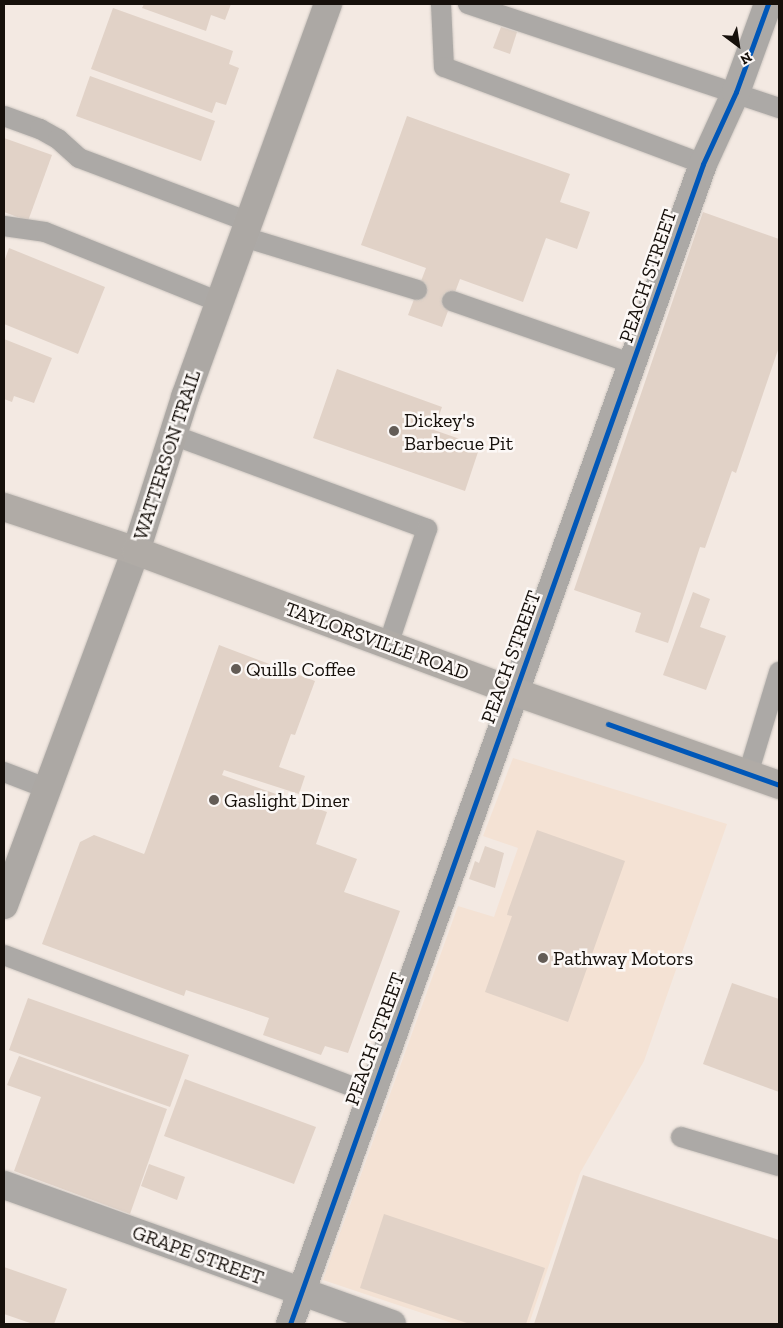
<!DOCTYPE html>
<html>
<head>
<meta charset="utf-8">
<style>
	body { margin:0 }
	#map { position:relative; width:783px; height:1328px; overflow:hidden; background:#f3e9e2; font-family:"Zilla Slab",serif }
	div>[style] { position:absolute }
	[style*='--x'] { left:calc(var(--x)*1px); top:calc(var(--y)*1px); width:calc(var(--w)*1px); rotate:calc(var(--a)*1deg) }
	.built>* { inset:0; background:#f4e2d4 }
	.building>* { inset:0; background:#e1d2c7 }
	.roads { filter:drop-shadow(0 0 1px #cec7c1) drop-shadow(0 0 1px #cec7c1) }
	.lane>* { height:20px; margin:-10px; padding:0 10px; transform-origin:10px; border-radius:10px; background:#aca9a6 }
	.street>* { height:28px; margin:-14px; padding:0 14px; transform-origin:14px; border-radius:14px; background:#aca9a6 }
	.secondary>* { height:28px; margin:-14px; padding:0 14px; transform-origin:14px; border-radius:14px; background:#aca8a4 }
	.primary>* { height:28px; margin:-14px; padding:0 14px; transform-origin:14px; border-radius:14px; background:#b0aba6 }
	.cycleway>* { height:5px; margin:-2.5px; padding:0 2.5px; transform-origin:2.5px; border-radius:2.5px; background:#0057b8 }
	.dots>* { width:14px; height:14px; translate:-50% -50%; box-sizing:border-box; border:2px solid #fcf8f6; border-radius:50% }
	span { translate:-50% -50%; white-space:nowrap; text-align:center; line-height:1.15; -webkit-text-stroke:5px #fcf8f6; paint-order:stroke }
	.street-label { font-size:20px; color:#16100b }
	.poi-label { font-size:20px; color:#16100b }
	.left { translate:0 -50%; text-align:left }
	.frame { position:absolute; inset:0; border:5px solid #16100b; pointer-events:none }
	.north { position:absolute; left:713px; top:20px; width:50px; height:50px; -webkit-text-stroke:4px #fcf8f6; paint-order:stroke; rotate:149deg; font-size:14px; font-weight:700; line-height:20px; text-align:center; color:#16100b }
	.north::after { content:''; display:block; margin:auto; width:18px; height:22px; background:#16100b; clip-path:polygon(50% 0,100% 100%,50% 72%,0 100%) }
</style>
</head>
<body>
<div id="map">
	<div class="built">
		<i style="clip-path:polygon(513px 758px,727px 824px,644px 1061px,580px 1173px,529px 1324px,455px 1324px,323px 1280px,458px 906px,494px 917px,518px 848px,483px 836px)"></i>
	</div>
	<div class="building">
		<i style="clip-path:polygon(144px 4px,231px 4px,225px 20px,211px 15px,206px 31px,142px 8px)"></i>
		<i style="clip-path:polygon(113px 8px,233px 51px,229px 64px,239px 68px,226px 105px,216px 102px,212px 113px,91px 69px)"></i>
		<i style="clip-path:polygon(501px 27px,517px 32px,510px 54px,493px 48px)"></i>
		<i style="clip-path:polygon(90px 76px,215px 121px,201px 161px,76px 116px)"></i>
		<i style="clip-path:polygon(407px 116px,570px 174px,560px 202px,590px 212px,577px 249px,546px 238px,523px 302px,460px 279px,442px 327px,408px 315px,426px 268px,361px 245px)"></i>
		<i style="clip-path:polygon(4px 138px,52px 155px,28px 221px,4px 212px)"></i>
		<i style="clip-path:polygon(703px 212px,779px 239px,779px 347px,736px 473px,732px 471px,705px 548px,700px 547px,668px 643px,635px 632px,641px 613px,574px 590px)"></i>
		<i style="clip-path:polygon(9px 248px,105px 287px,78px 354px,4px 324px,4px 262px)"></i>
		<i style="clip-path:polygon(4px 339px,52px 358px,34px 403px,14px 396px,12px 402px,4px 399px)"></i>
		<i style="clip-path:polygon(337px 369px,442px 407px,434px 430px,480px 446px,465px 491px,313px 438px)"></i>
		<i style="clip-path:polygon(693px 592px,710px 599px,700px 627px,726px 636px,706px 690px,663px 675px)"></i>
		<i style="clip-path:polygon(219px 645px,315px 681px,295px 735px,291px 734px,279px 767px,305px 776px,299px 794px,224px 770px,222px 775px,327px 812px,316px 844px,357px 859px,344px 892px,400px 911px,348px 1053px,325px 1046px,321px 1055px,263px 1035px,269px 1018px,186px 990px,184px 996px,42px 944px,80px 842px,94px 835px,144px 854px,145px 852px)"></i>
		<i style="clip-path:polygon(537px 830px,625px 861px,568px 1022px,485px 992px,512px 916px,507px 915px,508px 911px)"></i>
		<i style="clip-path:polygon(485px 846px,504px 853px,495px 888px,469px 879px,475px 861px,479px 863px)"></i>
		<i style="clip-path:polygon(732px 983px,779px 999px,779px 1092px,703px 1064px)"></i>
		<i style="clip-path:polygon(28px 998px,189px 1055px,170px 1107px,9px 1050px)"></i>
		<i style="clip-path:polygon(19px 1056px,167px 1109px,130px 1214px,14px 1171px,41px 1097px,7px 1085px)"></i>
		<i style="clip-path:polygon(185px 1079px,316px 1127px,294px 1184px,164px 1136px)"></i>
		<i style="clip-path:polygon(149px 1164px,185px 1177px,177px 1200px,141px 1186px)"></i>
		<i style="clip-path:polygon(583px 1175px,779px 1240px,779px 1324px,534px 1324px)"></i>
		<i style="clip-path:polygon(384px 1214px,545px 1268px,526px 1324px,470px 1324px,360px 1288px)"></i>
		<i style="clip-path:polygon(4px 1267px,67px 1289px,54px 1324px,33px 1324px,4px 1314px)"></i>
	</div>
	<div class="roads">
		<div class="lane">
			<i style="--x:441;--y:4;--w:63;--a:87.3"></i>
			<i style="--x:444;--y:67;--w:277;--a:20.5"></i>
			<i style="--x:468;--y:4;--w:328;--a:18.5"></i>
			<i style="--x:4;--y:116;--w:38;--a:20"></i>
			<i style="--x:40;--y:129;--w:21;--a:29"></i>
			<i style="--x:58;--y:139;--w:28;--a:42"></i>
			<i style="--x:79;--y:158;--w:182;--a:20.6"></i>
			<i style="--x:4;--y:226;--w:41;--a:8.3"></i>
			<i style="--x:45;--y:232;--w:188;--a:21.9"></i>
			<i style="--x:244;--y:237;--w:181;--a:17"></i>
			<i style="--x:452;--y:301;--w:192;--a:19.2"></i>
			<i style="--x:173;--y:435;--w:271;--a:20.3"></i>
			<i style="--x:427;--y:529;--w:122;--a:108.6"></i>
			<i style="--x:4;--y:772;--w:45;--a:20.9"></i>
			<i style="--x:748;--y:774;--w:107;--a:-73.1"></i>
			<i style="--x:4;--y:955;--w:393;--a:20.7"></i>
			<i style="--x:681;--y:1137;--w:102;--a:16.5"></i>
		</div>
		<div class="street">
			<i style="--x:4;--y:1185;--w:412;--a:19.7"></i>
			<i style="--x:290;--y:1324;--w:1231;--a:-70.4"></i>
			<i style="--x:703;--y:164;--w:79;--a:-65.4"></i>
			<i style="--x:736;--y:92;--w:94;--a:-70"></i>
		</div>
		<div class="secondary">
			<i style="--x:4;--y:905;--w:378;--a:-69.6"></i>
			<i style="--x:136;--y:551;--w:162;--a:-72.3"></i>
			<i style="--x:185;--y:397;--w:418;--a:-70"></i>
		</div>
		<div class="primary">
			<i style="--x:4;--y:507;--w:139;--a:18.4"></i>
			<i style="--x:136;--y:551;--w:404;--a:20.4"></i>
			<i style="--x:515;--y:692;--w:280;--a:19.4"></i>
		</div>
	</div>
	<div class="cycleway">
		<i style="--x:608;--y:724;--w:182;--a:19.6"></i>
		<i style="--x:290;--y:1324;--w:1231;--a:-70.4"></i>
		<i style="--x:703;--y:164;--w:79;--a:-65.4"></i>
		<i style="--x:736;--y:92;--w:94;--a:-70"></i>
	</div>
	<div class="dots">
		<i style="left:394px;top:431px;background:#635c56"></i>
		<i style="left:236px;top:669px;background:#635c56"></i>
		<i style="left:214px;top:800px;background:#635c56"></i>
		<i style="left:543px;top:958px;background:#635c56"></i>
	</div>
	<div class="street-label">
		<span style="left:648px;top:276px;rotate:-71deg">PEACH STREET</span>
		<span style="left:167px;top:455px;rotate:-72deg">WATTERSON TRAIL</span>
		<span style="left:377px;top:641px;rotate:20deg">TAYLORSVILLE ROAD</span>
		<span style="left:511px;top:657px;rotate:-70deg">PEACH STREET</span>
		<span style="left:375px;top:1039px;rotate:-70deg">PEACH STREET</span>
		<span style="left:198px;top:1255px;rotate:20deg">GRAPE STREET</span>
	</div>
	<div class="poi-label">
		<span class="left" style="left:404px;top:432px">Dickey's<br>Barbecue Pit</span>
		<span class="left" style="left:246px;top:669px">Quills Coffee</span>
		<span class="left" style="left:224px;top:800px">Gaslight Diner</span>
		<span class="left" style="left:553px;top:958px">Pathway Motors</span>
	</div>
	<div class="frame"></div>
	<div class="north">N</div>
</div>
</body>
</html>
